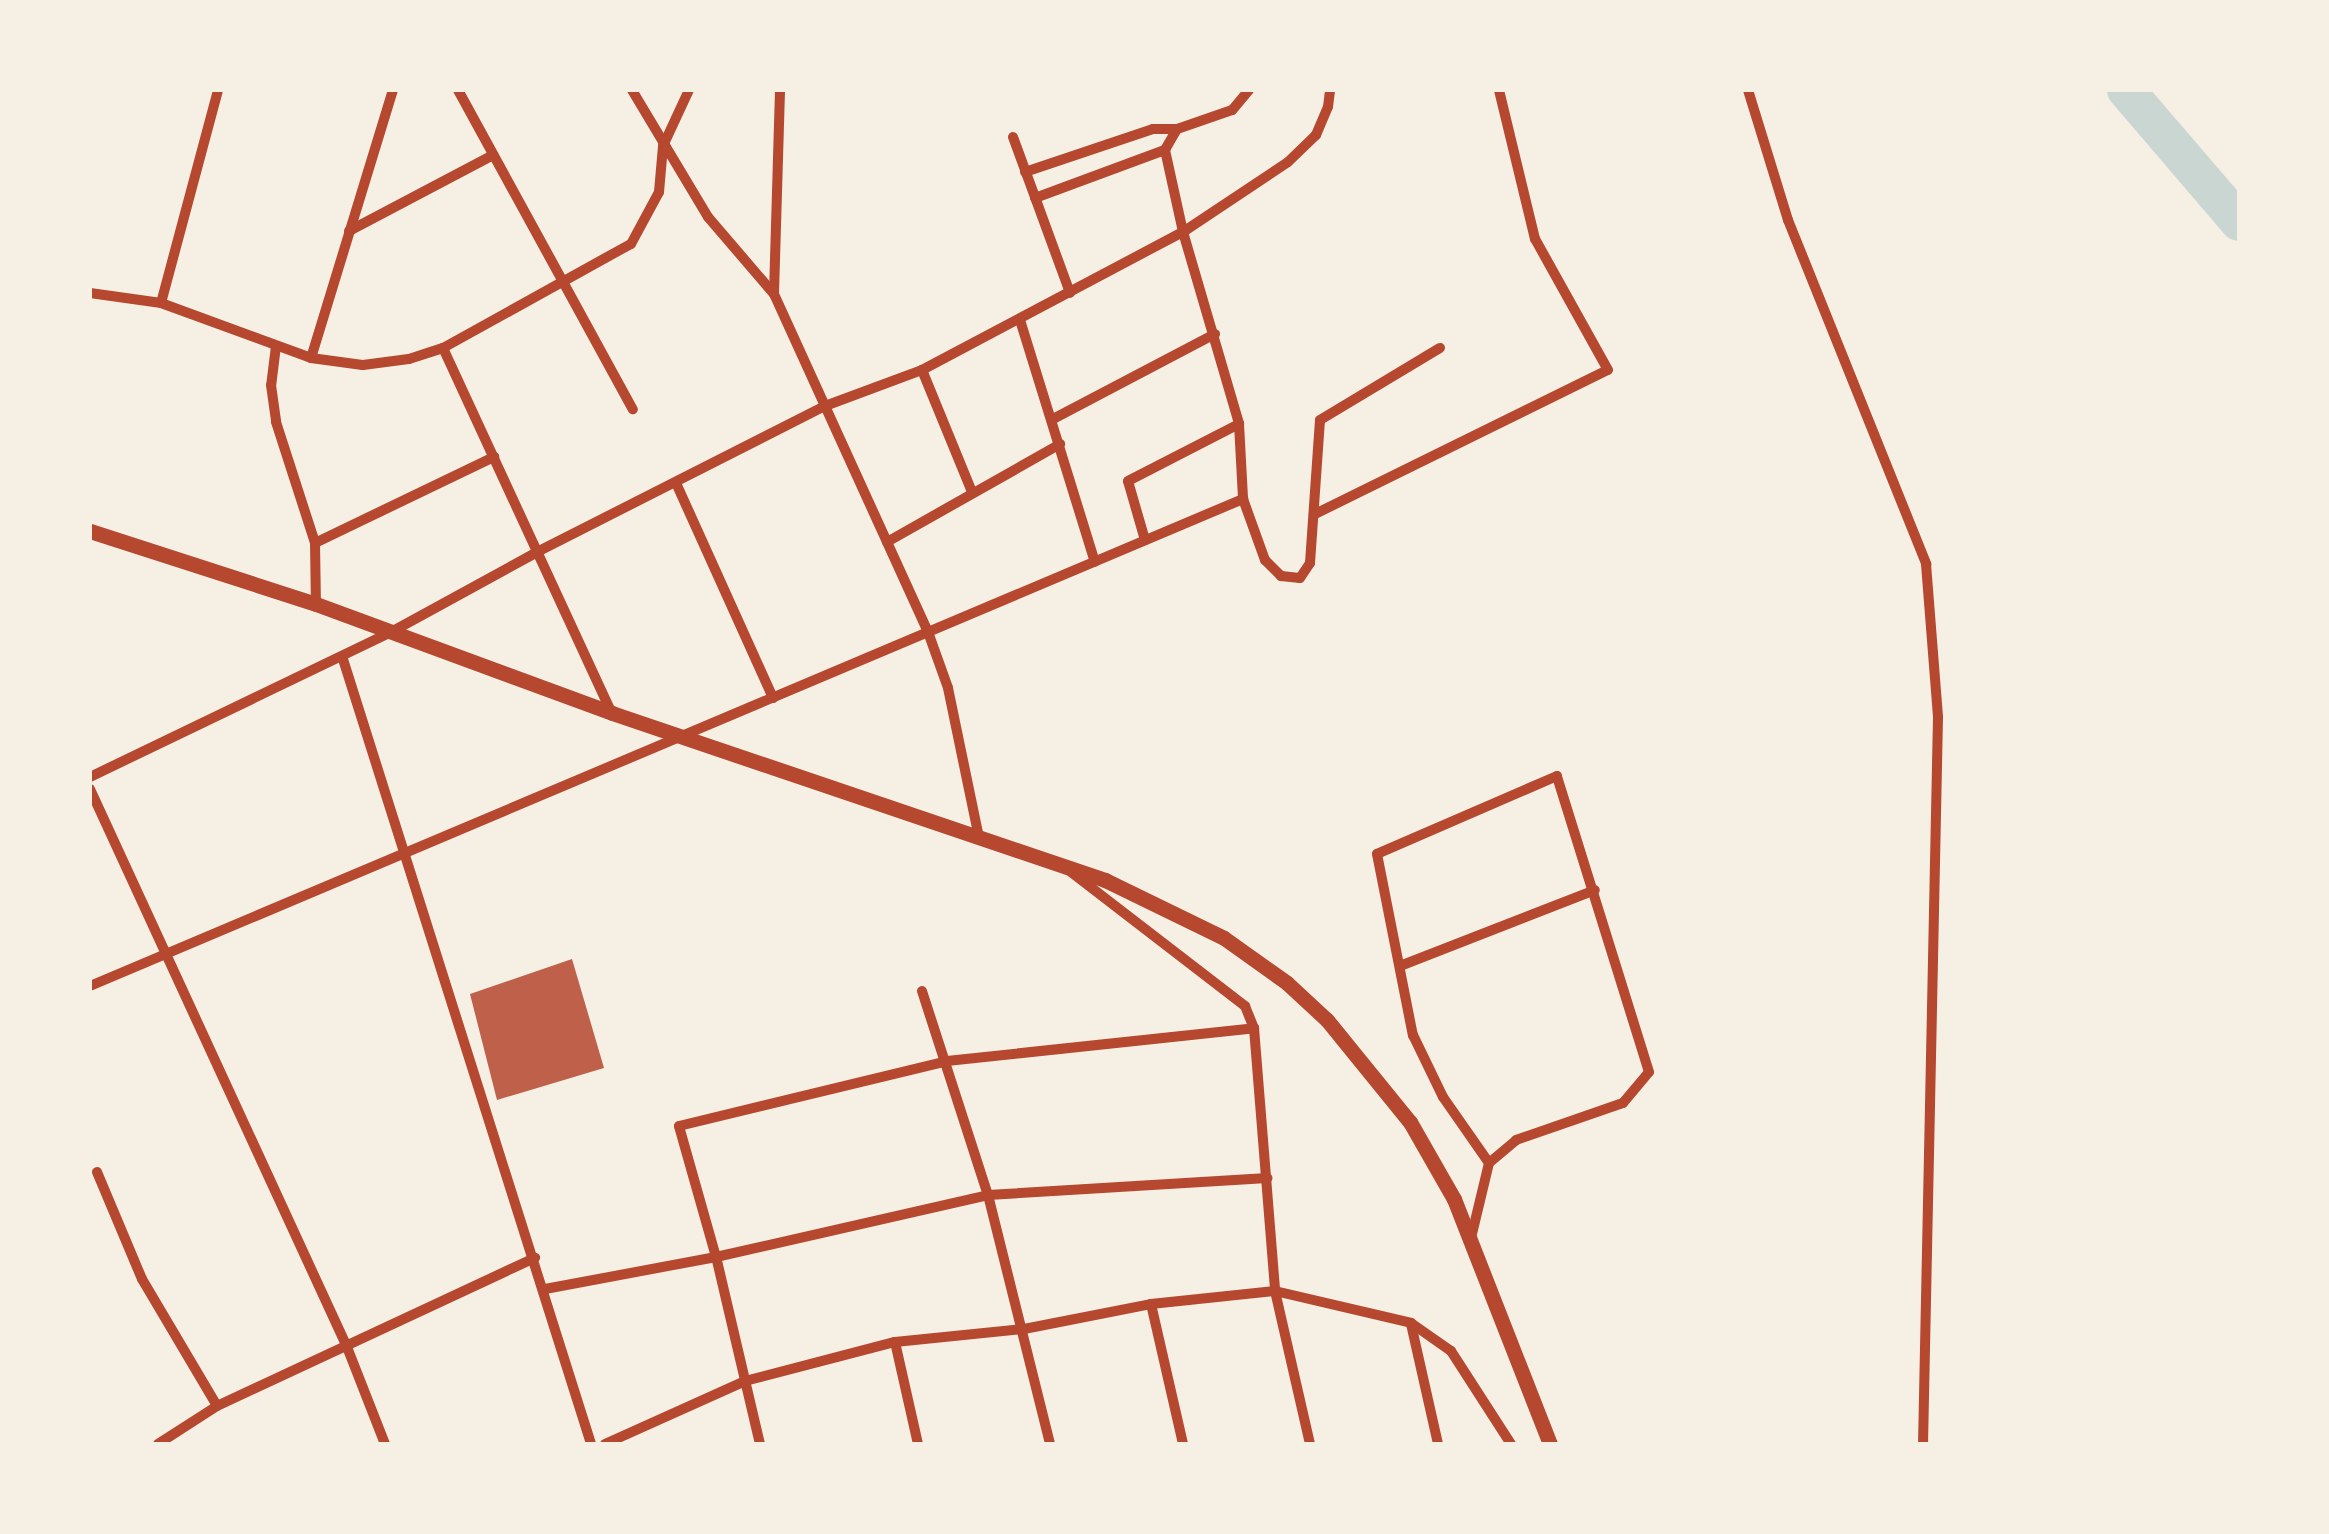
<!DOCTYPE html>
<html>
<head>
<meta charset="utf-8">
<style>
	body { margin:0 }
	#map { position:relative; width:2329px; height:1534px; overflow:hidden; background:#f6efe4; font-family:"PT Serif",serif }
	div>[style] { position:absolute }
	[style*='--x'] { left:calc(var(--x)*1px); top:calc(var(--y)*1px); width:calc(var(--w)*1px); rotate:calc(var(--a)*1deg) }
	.river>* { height:38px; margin:-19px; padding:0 19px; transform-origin:19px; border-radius:19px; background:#c9d6d2 }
	.building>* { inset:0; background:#bf614a }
	.minor>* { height:10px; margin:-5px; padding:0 5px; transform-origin:5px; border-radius:5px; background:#b5482f }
	.primary>* { height:15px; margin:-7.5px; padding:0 7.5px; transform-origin:7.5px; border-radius:7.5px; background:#b5482f }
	span { translate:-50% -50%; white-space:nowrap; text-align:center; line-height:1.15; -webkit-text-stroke:10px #f6efe4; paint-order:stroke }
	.frame { position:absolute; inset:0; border:92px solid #f6efe4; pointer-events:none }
</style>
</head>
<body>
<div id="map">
	<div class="river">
		<i style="--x:2126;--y:90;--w:174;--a:49.4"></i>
	</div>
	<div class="building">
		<i style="clip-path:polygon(572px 959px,604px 1068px,497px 1100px,470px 994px)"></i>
	</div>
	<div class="minor">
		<i style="--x:458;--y:90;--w:364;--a:61.3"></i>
		<i style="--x:632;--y:90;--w:148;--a:59.1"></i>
		<i style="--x:708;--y:217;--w:101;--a:49.4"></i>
		<i style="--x:774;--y:294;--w:371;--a:65.5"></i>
		<i style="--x:928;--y:632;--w:59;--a:70.3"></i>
		<i style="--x:948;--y:688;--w:153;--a:78.3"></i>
		<i style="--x:1249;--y:90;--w:26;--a:130"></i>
		<i style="--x:1232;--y:110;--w:58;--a:160.9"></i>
		<i style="--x:1177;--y:129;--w:24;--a:120"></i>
		<i style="--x:1165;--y:150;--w:84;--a:77.6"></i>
		<i style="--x:1183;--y:232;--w:200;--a:73.7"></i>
		<i style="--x:1239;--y:424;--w:75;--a:86.9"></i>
		<i style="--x:1243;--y:499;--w:65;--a:70.2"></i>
		<i style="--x:1265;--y:560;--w:23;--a:45"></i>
		<i style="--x:1281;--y:576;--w:19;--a:6"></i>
		<i style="--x:1300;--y:578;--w:18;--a:-56"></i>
		<i style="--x:1310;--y:563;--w:143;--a:-86"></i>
		<i style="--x:1320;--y:420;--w:140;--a:-31"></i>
		<i style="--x:1748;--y:90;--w:136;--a:72.9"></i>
		<i style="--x:1788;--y:220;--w:371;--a:68.1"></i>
		<i style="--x:1926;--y:564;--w:153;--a:85.5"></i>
		<i style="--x:1938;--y:717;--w:727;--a:91.18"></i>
		<i style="--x:1013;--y:137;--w:166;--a:69.9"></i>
		<i style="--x:1025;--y:172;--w:135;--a:-18.6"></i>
		<i style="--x:1153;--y:129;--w:24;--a:0"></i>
		<i style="--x:1035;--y:198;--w:139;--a:-20.3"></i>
		<i style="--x:349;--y:231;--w:163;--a:-27.8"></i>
		<i style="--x:90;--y:293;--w:72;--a:8"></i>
		<i style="--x:161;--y:303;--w:160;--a:20.1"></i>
		<i style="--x:311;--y:358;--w:52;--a:7.7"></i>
		<i style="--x:363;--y:365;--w:46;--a:-7.4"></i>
		<i style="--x:409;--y:359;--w:36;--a:-18"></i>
		<i style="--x:443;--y:348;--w:215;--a:-29"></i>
		<i style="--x:631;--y:244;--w:59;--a:-61.7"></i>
		<i style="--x:659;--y:192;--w:46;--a:-85"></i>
		<i style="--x:663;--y:146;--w:62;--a:-65.1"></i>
		<i style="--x:774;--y:293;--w:203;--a:-88.3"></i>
		<i style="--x:161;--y:303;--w:220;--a:-75"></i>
		<i style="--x:1020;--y:320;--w:253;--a:72.8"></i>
		<i style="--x:276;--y:346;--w:39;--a:97"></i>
		<i style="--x:271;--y:385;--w:37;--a:82"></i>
		<i style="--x:276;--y:422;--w:127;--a:72.1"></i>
		<i style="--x:315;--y:543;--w:61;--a:89.1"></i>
		<i style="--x:443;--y:348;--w:402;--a:65.2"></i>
		<i style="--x:311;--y:358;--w:280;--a:-73"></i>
		<i style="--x:922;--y:370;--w:132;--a:67.7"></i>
		<i style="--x:1053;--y:419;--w:183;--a:-27.7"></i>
		<i style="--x:676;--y:483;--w:236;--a:65.7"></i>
		<i style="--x:1315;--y:514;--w:326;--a:-26.2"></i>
		<i style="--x:1608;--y:370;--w:150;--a:-119.1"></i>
		<i style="--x:1535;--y:239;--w:153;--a:-103.6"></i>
		<i style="--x:1145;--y:540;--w:61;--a:-106.1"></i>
		<i style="--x:1128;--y:481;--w:125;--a:-27.2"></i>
		<i style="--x:887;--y:542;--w:199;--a:-29.5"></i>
		<i style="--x:315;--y:543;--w:199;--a:-25.7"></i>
		<i style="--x:342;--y:656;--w:826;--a:72.46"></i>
		<i style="--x:90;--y:777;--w:336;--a:-25.7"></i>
		<i style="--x:393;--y:631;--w:164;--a:-28.7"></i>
		<i style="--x:537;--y:552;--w:323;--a:-26.9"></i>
		<i style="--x:825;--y:406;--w:103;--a:-20.4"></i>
		<i style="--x:922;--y:370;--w:295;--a:-27.9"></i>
		<i style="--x:1183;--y:232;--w:126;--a:-33.7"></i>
		<i style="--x:1288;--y:162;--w:39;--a:-44"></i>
		<i style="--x:1316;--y:135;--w:30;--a:-67"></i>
		<i style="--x:1328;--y:107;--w:17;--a:-83"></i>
		<i style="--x:90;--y:789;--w:614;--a:65.27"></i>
		<i style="--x:347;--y:1347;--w:104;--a:68.6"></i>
		<i style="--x:1071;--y:872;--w:220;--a:37.6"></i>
		<i style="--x:1245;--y:1006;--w:24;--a:68"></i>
		<i style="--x:1254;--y:1028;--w:264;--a:85.4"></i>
		<i style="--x:1275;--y:1291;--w:157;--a:77.1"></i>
		<i style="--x:1400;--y:966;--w:209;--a:-21.3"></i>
		<i style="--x:90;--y:986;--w:1252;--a:-22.9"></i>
		<i style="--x:922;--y:991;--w:214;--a:72.1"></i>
		<i style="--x:988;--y:1195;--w:257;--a:76"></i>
		<i style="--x:97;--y:1172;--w:116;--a:67.2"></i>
		<i style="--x:142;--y:1279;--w:147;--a:59.4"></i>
		<i style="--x:1471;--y:1238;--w:77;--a:-76.5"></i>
		<i style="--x:1489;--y:1163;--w:35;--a:-40"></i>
		<i style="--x:1516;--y:1140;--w:113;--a:-19.1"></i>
		<i style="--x:1623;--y:1103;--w:40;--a:-50"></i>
		<i style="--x:1649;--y:1072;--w:310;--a:-107.3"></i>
		<i style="--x:1557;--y:776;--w:196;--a:156.6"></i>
		<i style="--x:1377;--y:854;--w:185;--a:78.8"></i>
		<i style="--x:1413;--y:1035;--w:69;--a:64.2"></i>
		<i style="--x:1443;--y:1097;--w:80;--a:55.1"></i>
		<i style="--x:545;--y:1289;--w:174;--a:-10.6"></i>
		<i style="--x:716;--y:1257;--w:279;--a:-12.8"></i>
		<i style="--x:988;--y:1195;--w:280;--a:-3.5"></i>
		<i style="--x:1151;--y:1304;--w:144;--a:77.1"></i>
		<i style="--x:1411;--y:1324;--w:123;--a:77.3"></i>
		<i style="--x:895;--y:1342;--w:105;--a:77.3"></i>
		<i style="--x:158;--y:1444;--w:70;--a:-32.8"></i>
		<i style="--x:217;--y:1406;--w:351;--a:-25"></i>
		<i style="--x:605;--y:1444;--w:154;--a:-24.2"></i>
		<i style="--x:745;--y:1381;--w:155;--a:-14.6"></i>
		<i style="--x:895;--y:1342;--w:130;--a:-5.8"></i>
		<i style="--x:1024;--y:1329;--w:129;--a:-11.1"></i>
		<i style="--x:1151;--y:1304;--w:125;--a:-6"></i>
		<i style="--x:1275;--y:1291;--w:140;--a:13.2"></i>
		<i style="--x:1411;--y:1323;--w:49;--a:35"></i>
		<i style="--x:1451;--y:1351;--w:111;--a:57.2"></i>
		<i style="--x:760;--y:1444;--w:192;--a:-103.2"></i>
		<i style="--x:716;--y:1257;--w:136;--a:-105.8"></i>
		<i style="--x:679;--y:1126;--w:276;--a:-13.6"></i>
		<i style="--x:947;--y:1061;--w:309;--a:-6.1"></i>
	</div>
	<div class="primary">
		<i style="--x:90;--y:531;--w:237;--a:17.9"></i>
		<i style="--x:316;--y:604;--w:315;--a:20.2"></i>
		<i style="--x:612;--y:713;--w:521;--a:18.71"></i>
		<i style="--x:1105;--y:880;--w:132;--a:26"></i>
		<i style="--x:1224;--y:938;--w:77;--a:35.5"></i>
		<i style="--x:1287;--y:983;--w:54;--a:42.8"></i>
		<i style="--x:1327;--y:1020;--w:132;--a:50.9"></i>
		<i style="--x:1410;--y:1122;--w:89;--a:60.3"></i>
		<i style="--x:1454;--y:1199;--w:263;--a:68.6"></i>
	</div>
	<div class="frame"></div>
</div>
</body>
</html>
